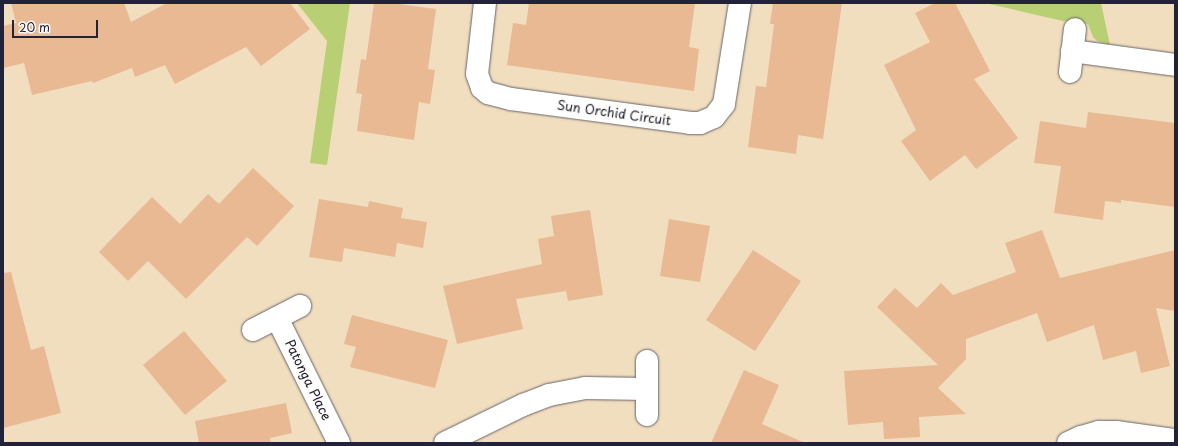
<!DOCTYPE html>
<html>
<head>
<meta charset="utf-8">
<style>
	body { margin:0 }
	#map { position:relative; width:1178px; height:446px; overflow:hidden; background:#f1debf; font-family:"Playpen Sans",sans-serif }
	div>[style] { position:absolute }
	[style*='--x'] { left:calc(var(--x)*1px); top:calc(var(--y)*1px); width:calc(var(--w)*1px); rotate:calc(var(--a)*1deg) }
	.green>* { inset:0; background:#b9cf74 }
	.building>* { inset:0; background:#e8b992 }
	.roads { filter:drop-shadow(0 0 1px #6a6469) drop-shadow(0 0 1px #6a6469) }
	.minor>* { height:22px; margin:-11px; padding:0 11px; transform-origin:11px; border-radius:11px; background:#fff }
	span { translate:-50% -50%; white-space:nowrap; text-align:center; line-height:1.15; -webkit-text-stroke:3.5px #fdfcf7; paint-order:stroke }
	.street-label { font-size:13px; color:#22223b }
	.frame { position:absolute; inset:0; border:4px solid #22223b; pointer-events:none }
	.scale { position:absolute; left:12px; top:20px; width:86px; height:18px; box-sizing:border-box; border:2px solid #22223b; border-top:0; padding-left:5px; font-size:12px; line-height:14px; white-space:nowrap; color:#22223b; -webkit-text-stroke:3px #fdfcf7; paint-order:stroke }
</style>
</head>
<body>
<div id="map">
	<div class="green">
		<i style="clip-path:polygon(297px 3px,350px 3px,327px 165px,310px 163px,327px 41px)"></i>
		<i style="clip-path:polygon(985px 3px,1101px 3px,1110px 45px,1097px 41px,1093px 37px,1088px 24px,1063px 21px)"></i>
	</div>
	<div class="building">
		<i style="clip-path:polygon(11px 3px,124px 3px,131px 22px,167px 3px,290px 3px,310px 29px,261px 66px,246px 47px,175px 84px,165px 65px,135px 77px,132px 68px,93px 83px,92px 81px,32px 95px,24px 63px,3px 68px,3px 26px,16px 23px)"></i>
		<i style="clip-path:polygon(374px 3px,391px 3px,436px 9px,428px 69px,435px 70px,430px 104px,419px 102px,414px 140px,357px 131px,362px 94px,356px 93px,361px 59px,366px 60px)"></i>
		<i style="clip-path:polygon(529px 3px,695px 3px,689px 47px,699px 49px,694px 91px,507px 65px,513px 23px,526px 25px)"></i>
		<i style="clip-path:polygon(773px 3px,842px 3px,823px 139px,798px 135px,796px 154px,748px 147px,756px 86px,766px 87px,774px 24px,770px 24px)"></i>
		<i style="clip-path:polygon(935px 3px,955px 3px,990px 71px,974px 79px,1018px 138px,976px 169px,965px 155px,930px 181px,901px 141px,916px 130px,884px 65px,930px 42px,915px 13px)"></i>
		<i style="clip-path:polygon(1088px 112px,1175px 123px,1175px 207px,1121px 200px,1121px 203px,1105px 201px,1103px 220px,1054px 213px,1061px 166px,1034px 163px,1040px 121px,1086px 128px)"></i>
		<i style="clip-path:polygon(253px 168px,294px 206px,257px 246px,247px 237px,186px 299px,148px 261px,128px 281px,99px 252px,152px 197px,180px 224px,208px 194px,219px 204px)"></i>
		<i style="clip-path:polygon(319px 199px,368px 207px,369px 201px,403px 208px,401px 218px,427px 222px,423px 248px,397px 243px,395px 257px,344px 248px,342px 262px,309px 257px)"></i>
		<i style="clip-path:polygon(590px 210px,603px 295px,568px 301px,566px 291px,516px 299px,523px 329px,457px 344px,443px 286px,542px 264px,538px 239px,554px 236px,551px 216px)"></i>
		<i style="clip-path:polygon(669px 219px,710px 226px,700px 282px,660px 276px)"></i>
		<i style="clip-path:polygon(1042px 230px,1060px 278px,1175px 250px,1175px 311px,1156px 308px,1170px 366px,1141px 373px,1136px 351px,1103px 360px,1094px 325px,1047px 342px,1037px 313px,966px 339px,966px 359px,938px 388px,966px 414px,919px 417px,920px 437px,884px 439px,883px 422px,848px 425px,844px 371px,938px 365px,877px 307px,895px 288px,917px 308px,941px 283px,953px 295px,1016px 272px,1005px 243px)"></i>
		<i style="clip-path:polygon(753px 250px,801px 281px,755px 351px,706px 320px)"></i>
		<i style="clip-path:polygon(11px 272px,31px 350px,44px 346px,61px 413px,3px 428px,3px 273px)"></i>
		<i style="clip-path:polygon(352px 315px,448px 340px,435px 388px,350px 367px,356px 347px,344px 344px)"></i>
		<i style="clip-path:polygon(184px 331px,227px 381px,185px 415px,143px 365px)"></i>
		<i style="clip-path:polygon(744px 370px,779px 385px,762px 424px,805px 443px,711px 443px)"></i>
		<i style="clip-path:polygon(286px 403px,292px 433px,270px 438px,271px 443px,199px 443px,195px 421px)"></i>
	</div>
	<div class="roads">
		<div class="minor">
			<i style="--x:485;--y:3;--w:71;--a:96.4"></i>
			<i style="--x:477;--y:74;--w:15;--a:70"></i>
			<i style="--x:482;--y:88;--w:8;--a:40"></i>
			<i style="--x:488;--y:93;--w:24;--a:15"></i>
			<i style="--x:511;--y:99;--w:181;--a:7.6"></i>
			<i style="--x:690;--y:123;--w:10;--a:0"></i>
			<i style="--x:700;--y:123;--w:15;--a:-23"></i>
			<i style="--x:714;--y:117;--w:16;--a:-52"></i>
			<i style="--x:724;--y:104;--w:102;--a:-81"></i>
			<i style="--x:1072;--y:51;--w:104;--a:7.7"></i>
			<i style="--x:1070;--y:72;--w:43;--a:-83.4"></i>
			<i style="--x:277;--y:318;--w:140;--a:63.6"></i>
			<i style="--x:253;--y:330;--w:53;--a:-27.1"></i>
			<i style="--x:647;--y:361;--w:54;--a:90"></i>
			<i style="--x:445;--y:443;--w:87;--a:-26"></i>
			<i style="--x:523;--y:405;--w:28;--a:-21"></i>
			<i style="--x:549;--y:395;--w:37;--a:-11"></i>
			<i style="--x:585;--y:388;--w:62;--a:0.9"></i>
			<i style="--x:1068;--y:443;--w:14;--a:-25"></i>
			<i style="--x:1081;--y:437;--w:19;--a:-16"></i>
			<i style="--x:1099;--y:432;--w:17;--a:0"></i>
			<i style="--x:1116;--y:432;--w:60;--a:7.7"></i>
		</div>
	</div>
	<div class="street-label">
		<span style="left:614px;top:113px;rotate:8deg">Sun Orchid Circuit</span>
		<span style="left:308px;top:380px;rotate:64deg">Patonga Place</span>
	</div>
	<div class="frame"></div>
	<div class="scale">20 m</div>
</div>
</body>
</html>
